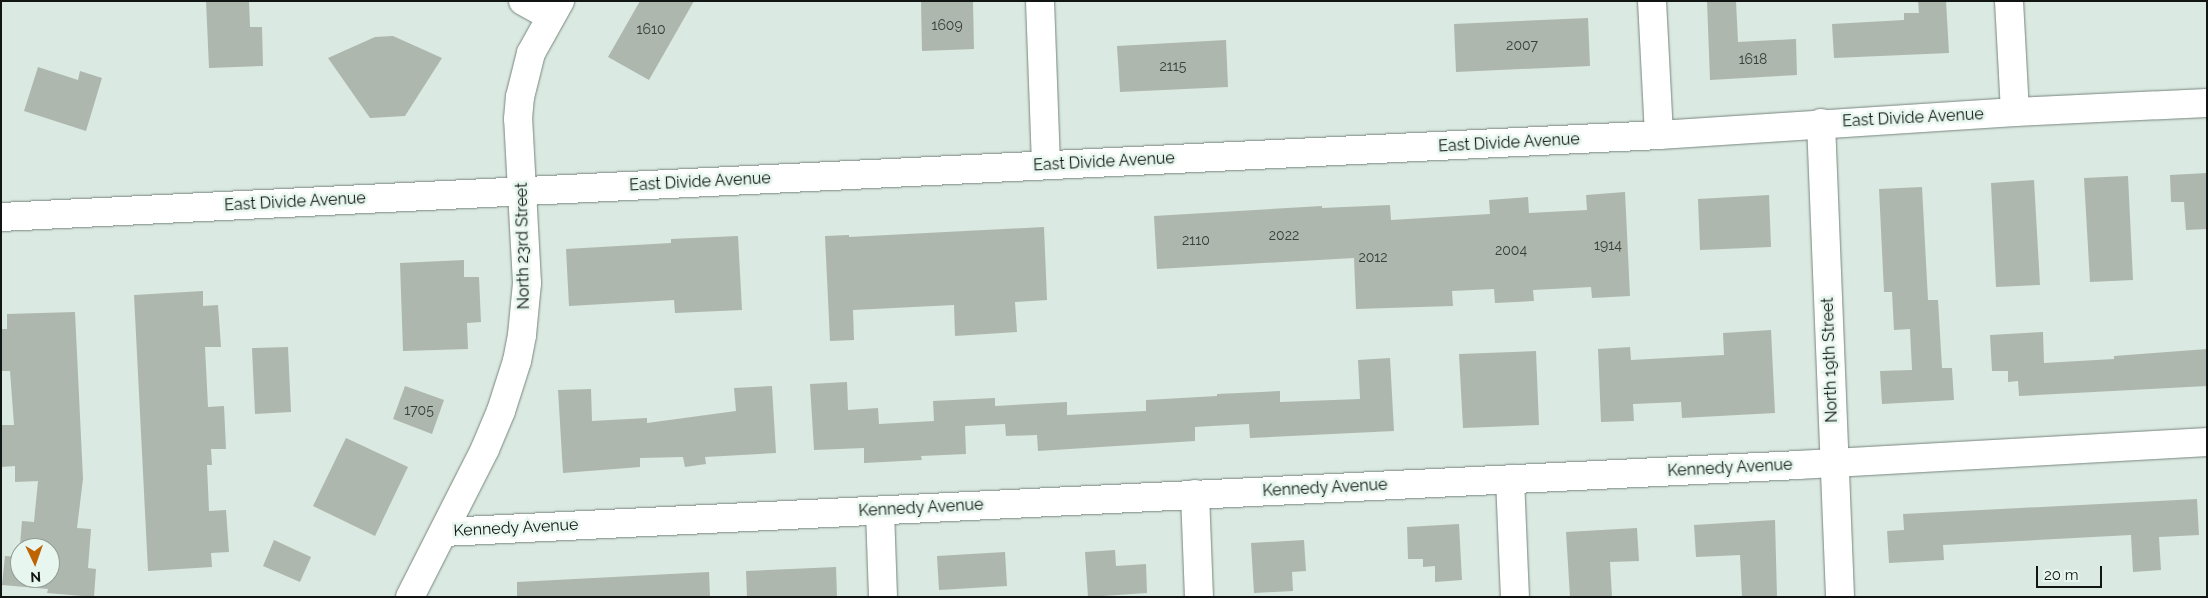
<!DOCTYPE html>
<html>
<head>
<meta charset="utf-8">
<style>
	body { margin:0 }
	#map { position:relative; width:2208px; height:598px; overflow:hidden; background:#dae9e1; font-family:Raleway,sans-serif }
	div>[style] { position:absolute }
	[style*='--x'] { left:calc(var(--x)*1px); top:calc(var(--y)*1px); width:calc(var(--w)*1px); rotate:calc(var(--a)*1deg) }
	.building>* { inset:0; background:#aeb7ad }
	.roads { filter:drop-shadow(0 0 1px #78867f) drop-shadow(0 0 1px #78867f) }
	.minor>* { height:28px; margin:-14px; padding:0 14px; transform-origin:14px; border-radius:14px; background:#fff }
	span { translate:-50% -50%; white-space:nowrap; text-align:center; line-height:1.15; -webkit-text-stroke:5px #e7f6ee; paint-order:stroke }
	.number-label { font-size:14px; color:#383e3a }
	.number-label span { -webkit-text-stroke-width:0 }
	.street-label { font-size:16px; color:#111614 }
	.frame { position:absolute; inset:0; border:2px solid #111614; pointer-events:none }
	.north { position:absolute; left:10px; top:538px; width:50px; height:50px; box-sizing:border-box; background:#e7f6ee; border:1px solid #919c97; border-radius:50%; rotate:177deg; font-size:14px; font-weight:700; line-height:20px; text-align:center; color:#111614 }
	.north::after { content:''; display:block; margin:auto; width:18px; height:22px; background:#be6405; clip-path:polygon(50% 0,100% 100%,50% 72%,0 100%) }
	.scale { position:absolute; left:2036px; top:566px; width:66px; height:22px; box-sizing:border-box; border:2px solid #111614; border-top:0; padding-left:6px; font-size:15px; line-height:18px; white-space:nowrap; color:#111614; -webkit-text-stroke:4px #e7f6ee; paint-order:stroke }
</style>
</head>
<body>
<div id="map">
	<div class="building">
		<i style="clip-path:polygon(206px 1px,249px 1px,250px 27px,262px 27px,263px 66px,209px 68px)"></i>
		<i style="clip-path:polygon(640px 1px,694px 1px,649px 80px,608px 57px)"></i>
		<i style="clip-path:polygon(921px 1px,973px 1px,974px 49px,922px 51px)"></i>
		<i style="clip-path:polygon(1707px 1px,1736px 1px,1738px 42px,1796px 39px,1797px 75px,1710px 80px)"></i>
		<i style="clip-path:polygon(1918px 1px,1946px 1px,1949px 53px,1834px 58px,1832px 24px,1904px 20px,1904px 13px,1919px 13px)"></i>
		<i style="clip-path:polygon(1588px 18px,1590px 66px,1456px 72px,1454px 24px)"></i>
		<i style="clip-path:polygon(393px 36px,442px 58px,405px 116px,370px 118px,328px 58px,375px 37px)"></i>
		<i style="clip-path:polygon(1226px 40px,1228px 87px,1120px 92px,1117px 46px)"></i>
		<i style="clip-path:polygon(38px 67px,78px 80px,80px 71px,102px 78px,86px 131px,24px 111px)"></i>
		<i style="clip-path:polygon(2207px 173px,2207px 229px,2186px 230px,2184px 202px,2171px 202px,2170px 175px)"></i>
		<i style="clip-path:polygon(2128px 176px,2133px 280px,2090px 282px,2084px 178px)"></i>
		<i style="clip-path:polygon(2034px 180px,2040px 285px,1996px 287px,1991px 183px)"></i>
		<i style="clip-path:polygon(1922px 187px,1928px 300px,1938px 300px,1942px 368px,1952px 368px,1954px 400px,1882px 404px,1880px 371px,1912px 370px,1910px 329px,1894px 330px,1892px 292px,1884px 292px,1879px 189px)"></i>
		<i style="clip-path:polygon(1625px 192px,1630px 296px,1592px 298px,1591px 287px,1533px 290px,1534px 301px,1495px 303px,1494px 289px,1452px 291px,1453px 306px,1356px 309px,1354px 258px,1157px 269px,1154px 216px,1322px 206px,1322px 208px,1390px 205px,1391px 220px,1490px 214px,1489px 200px,1528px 197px,1529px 213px,1587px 210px,1586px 195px)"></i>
		<i style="clip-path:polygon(1769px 195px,1771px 247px,1700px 250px,1698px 199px)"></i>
		<i style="clip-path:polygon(1044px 227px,1047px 300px,1015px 302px,1017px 332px,955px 336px,954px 305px,853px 310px,854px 340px,830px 341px,825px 236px,849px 235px,849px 237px)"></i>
		<i style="clip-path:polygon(738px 236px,742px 310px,675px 313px,674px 300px,569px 306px,566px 249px,671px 243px,671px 239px)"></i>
		<i style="clip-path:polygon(464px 260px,464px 277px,479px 277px,481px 322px,467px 323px,468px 349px,403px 351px,400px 263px)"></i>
		<i style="clip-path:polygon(203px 291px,203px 306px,218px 305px,221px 347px,205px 347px,208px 407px,224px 406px,226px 449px,211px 449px,212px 465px,207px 465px,209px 511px,226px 510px,229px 552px,211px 553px,212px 567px,148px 571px,134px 295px)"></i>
		<i style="clip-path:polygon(evenodd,75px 312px,83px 479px,77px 528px,91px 529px,88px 568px,96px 569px,94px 597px,47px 593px,48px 589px,2px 585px,5px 556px,19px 557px,22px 521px,34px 522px,38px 481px,15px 482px,15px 466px,1px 467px,1px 425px,14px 425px,10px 371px,1px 371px,1px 329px,7px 329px,7px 314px,75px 312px,20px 548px,50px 548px,50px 578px,20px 578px,20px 548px)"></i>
		<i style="clip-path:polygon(1771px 330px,1775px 413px,1682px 418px,1681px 402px,1633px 404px,1634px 421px,1601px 422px,1598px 349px,1630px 347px,1631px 360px,1724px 355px,1723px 333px)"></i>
		<i style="clip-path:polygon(2043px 332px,2044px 363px,2114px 359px,2114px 356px,2207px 349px,2207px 386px,2019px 396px,2018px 381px,2008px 382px,2008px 371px,1992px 371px,1990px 335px)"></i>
		<i style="clip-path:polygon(288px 347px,291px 412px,255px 414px,252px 348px)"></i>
		<i style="clip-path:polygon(1536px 351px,1539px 425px,1463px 428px,1459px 354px)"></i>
		<i style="clip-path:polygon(1390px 358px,1394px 431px,1250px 438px,1249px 424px,1211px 426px,1195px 427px,1195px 441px,1038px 451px,1037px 435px,1006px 436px,1005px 424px,965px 426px,966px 454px,921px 456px,922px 460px,864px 463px,864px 448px,814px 450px,810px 384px,847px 382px,848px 410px,878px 408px,879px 424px,934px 421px,933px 401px,995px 398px,995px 406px,1067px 402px,1067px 415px,1146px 411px,1146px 400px,1217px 396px,1217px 394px,1280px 391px,1280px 402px,1360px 399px,1358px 360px)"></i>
		<i style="clip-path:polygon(405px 386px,444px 400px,432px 434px,393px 419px)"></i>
		<i style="clip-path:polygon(772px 386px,776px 453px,705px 457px,706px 464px,685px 467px,683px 457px,640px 458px,640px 467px,563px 473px,558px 390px,591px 389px,592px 421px,647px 418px,647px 423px,736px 411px,734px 388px)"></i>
		<i style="clip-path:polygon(346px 438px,408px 467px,375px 536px,313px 506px)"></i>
		<i style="clip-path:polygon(2197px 499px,2199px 535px,2159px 537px,2161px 570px,2133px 572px,2131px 535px,1943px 545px,1944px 560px,1889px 563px,1887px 531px,1904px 530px,1903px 514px)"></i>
		<i style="clip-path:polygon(1775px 520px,1777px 597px,1742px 597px,1740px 555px,1696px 557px,1694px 525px)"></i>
		<i style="clip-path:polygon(1459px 524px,1462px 580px,1435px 582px,1435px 566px,1423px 567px,1423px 559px,1408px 559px,1407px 527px)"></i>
		<i style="clip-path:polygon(1637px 528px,1639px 561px,1610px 562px,1612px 597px,1570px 597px,1566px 532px)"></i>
		<i style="clip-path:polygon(274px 540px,311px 557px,300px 582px,263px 566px)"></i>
		<i style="clip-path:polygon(1304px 540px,1306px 571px,1292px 572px,1293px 591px,1254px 593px,1251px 543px)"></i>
		<i style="clip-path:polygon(1115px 550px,1116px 566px,1146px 564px,1147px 593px,1088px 597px,1085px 552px)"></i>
		<i style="clip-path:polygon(1005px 552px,1007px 586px,939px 590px,937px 556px)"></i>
		<i style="clip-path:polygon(836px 567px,837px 597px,747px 597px,746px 571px)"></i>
		<i style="clip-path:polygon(709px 572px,710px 597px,517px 597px,517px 582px)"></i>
	</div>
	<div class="roads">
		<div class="minor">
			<i style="--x:523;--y:1;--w:31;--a:29"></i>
			<i style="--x:1040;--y:1;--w:164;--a:87.9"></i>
			<i style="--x:1652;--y:1;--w:134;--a:87"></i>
			<i style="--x:2009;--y:1;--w:111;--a:86.9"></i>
			<i style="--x:1821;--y:123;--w:474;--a:87.7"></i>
			<i style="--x:1;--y:217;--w:1660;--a:-2.83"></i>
			<i style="--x:1659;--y:135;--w:357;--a:-3.7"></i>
			<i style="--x:2015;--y:112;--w:192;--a:-2.7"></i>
			<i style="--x:1510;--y:479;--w:118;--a:87.6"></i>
			<i style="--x:1195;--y:494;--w:103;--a:87.8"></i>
			<i style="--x:880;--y:511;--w:86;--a:88"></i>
			<i style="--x:444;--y:532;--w:1356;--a:-2.83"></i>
			<i style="--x:1798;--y:465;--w:410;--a:-3.2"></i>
			<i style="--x:410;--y:597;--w:166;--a:-63.1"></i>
			<i style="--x:485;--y:449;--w:41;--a:-67.2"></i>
			<i style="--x:501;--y:411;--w:52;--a:-72.3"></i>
			<i style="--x:517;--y:361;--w:26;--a:-79"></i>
			<i style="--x:522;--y:335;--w:52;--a:-84.5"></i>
			<i style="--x:527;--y:283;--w:164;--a:-93.1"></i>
			<i style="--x:518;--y:119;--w:22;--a:-85"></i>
			<i style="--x:520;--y:97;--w:45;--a:-76"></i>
			<i style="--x:531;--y:53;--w:60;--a:-60.9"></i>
		</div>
	</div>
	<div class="number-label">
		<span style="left:947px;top:25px">1609</span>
		<span style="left:651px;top:29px">1610</span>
		<span style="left:1522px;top:45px">2007</span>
		<span style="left:1753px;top:59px">1618</span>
		<span style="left:1173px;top:66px">2115</span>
		<span style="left:1284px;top:235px">2022</span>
		<span style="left:1196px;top:240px">2110</span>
		<span style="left:1608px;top:245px">1914</span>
		<span style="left:1511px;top:250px">2004</span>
		<span style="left:1373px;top:257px">2012</span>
		<span style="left:419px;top:410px">1705</span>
	</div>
	<div class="street-label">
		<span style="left:1913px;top:118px;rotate:-3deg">East Divide Avenue</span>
		<span style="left:1509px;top:143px;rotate:-3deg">East Divide Avenue</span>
		<span style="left:1104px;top:162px;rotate:-3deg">East Divide Avenue</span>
		<span style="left:700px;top:182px;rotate:-3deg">East Divide Avenue</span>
		<span style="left:295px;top:202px;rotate:-3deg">East Divide Avenue</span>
		<span style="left:523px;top:246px;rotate:-91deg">North 23rd Street</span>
		<span style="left:1830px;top:360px;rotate:-92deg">North 19th Street</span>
		<span style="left:1730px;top:468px;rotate:-3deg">Kennedy Avenue</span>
		<span style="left:1325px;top:488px;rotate:-3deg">Kennedy Avenue</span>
		<span style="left:921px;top:508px;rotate:-3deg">Kennedy Avenue</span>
		<span style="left:516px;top:528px;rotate:-3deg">Kennedy Avenue</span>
	</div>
	<div class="frame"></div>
	<div class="north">N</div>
	<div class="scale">20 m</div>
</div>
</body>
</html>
